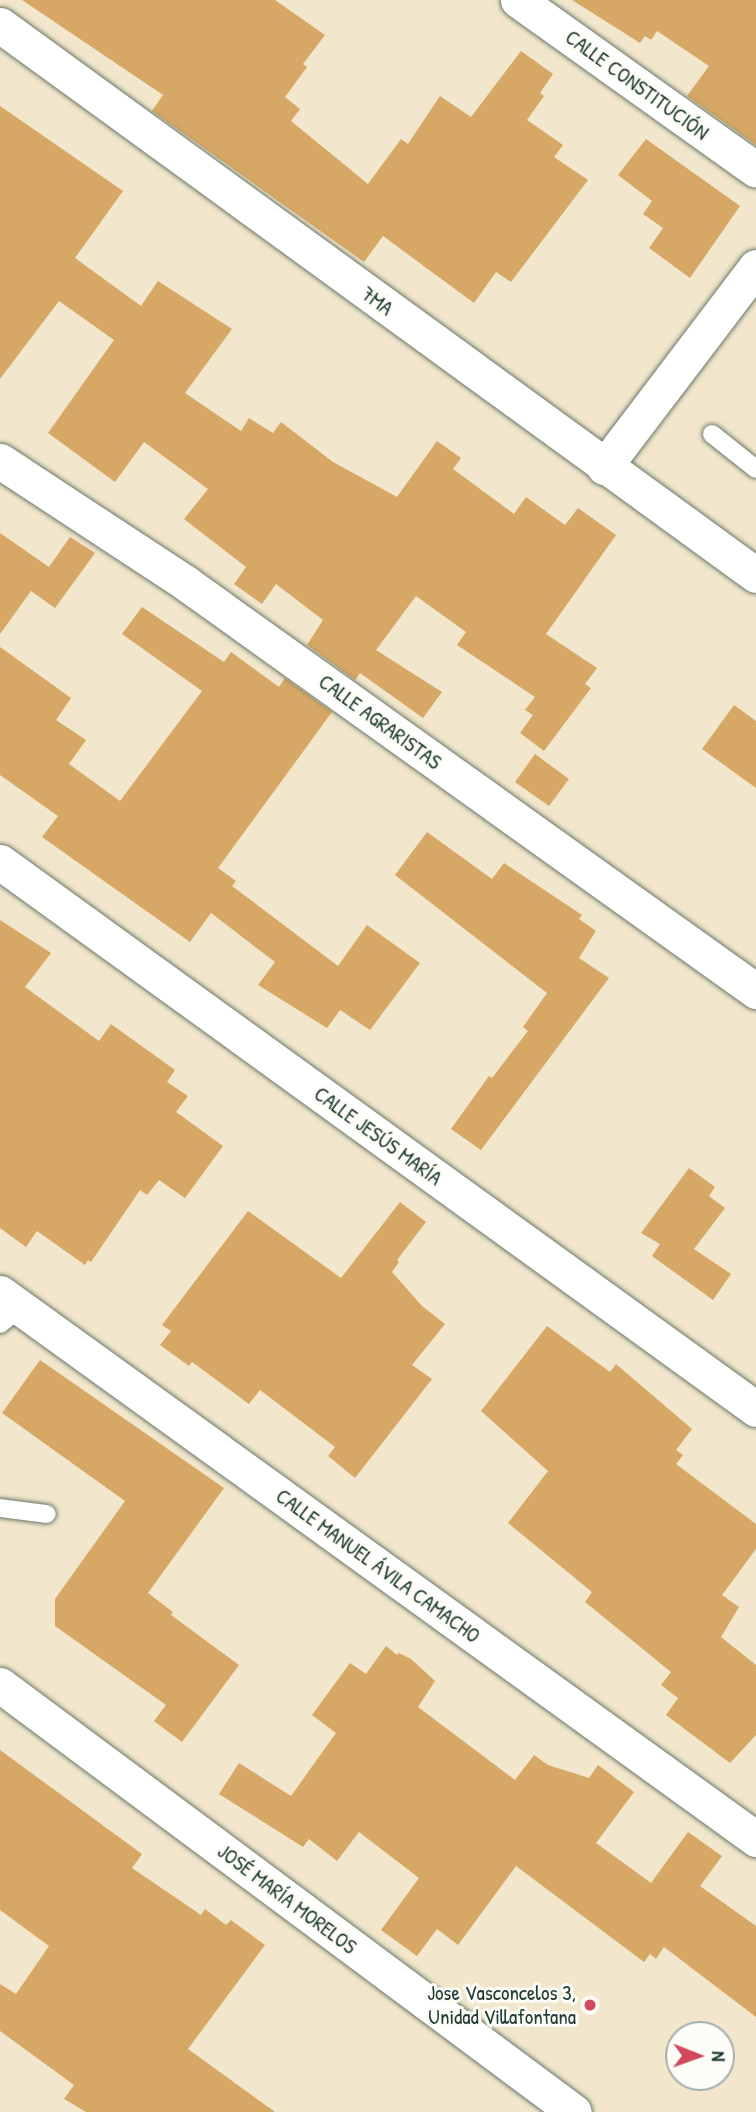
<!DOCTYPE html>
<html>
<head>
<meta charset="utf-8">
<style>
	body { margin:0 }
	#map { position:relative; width:756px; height:2112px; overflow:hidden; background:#f2e6cc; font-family:"Patrick Hand",sans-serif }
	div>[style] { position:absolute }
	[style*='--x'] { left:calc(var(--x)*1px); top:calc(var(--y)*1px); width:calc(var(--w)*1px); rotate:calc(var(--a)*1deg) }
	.building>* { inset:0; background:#d7a865 }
	.roads { filter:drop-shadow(0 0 2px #697869) drop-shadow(0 0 2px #697869) }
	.lane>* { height:18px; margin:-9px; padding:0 9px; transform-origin:9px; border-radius:9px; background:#fff }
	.street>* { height:35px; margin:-17.5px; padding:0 17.5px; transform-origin:17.5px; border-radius:17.5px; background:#fff }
	.dots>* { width:19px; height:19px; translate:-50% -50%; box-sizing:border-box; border:4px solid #fdfcf7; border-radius:50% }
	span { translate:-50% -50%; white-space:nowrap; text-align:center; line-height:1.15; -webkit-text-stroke:6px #fdfcf7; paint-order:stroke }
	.street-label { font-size:21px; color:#1f3d34 }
	.poi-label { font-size:21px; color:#1f3d34 }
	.right { translate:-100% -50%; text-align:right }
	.north { position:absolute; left:665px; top:2021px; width:70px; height:70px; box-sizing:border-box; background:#fdfcf7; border:2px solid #a4b0a9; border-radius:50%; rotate:91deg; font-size:19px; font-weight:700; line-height:28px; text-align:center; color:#1f3d34 }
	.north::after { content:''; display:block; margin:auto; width:24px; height:32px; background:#d1495b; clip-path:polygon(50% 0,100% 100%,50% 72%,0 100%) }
</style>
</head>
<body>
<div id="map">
	<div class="building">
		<i style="clip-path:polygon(22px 0,275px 0,325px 35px,303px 64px,307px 67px,285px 97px,300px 109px,291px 121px,368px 184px,401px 139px,408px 144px,440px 96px,471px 117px,521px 51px,553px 74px,540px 93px,544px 96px,527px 120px,563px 145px,554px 157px,588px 180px,511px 282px,496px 272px,474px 303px,383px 236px,364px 262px,152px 111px,163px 95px)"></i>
		<i style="clip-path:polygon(572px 0,756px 0,756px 145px,687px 96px,709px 66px,657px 31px,651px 40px,645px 36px,640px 43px)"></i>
		<i style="clip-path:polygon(0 106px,123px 191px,75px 258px,141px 306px,158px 281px,232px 329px,185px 393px,241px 431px,249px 418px,273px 433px,281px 422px,333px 462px,397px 497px,437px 441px,461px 458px,453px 469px,514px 514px,526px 497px,565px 525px,578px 508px,616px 535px,546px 634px,597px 668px,585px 684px,591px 688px,544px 751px,520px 733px,533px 715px,525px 710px,535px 697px,457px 645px,466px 632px,416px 596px,376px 650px,442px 692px,423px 718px,360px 673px,355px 680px,307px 645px,323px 620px,276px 584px,262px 604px,234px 584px,246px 567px,184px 519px,208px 489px,144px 442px,115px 482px,48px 433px,114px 340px,59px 301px,0 379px)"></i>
		<i style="clip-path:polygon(646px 139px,740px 206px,690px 278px,649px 248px,663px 228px,643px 214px,652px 201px,618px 175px)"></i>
		<i style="clip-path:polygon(0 533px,49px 567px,70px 537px,95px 553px,55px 608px,31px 591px,0 634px)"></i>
		<i style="clip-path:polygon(142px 607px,224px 662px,231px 652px,279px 687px,285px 678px,332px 712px,218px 868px,236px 881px,232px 886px,338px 966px,367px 925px,420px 963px,370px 1030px,340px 1010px,327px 1028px,258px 985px,275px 962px,211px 913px,190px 942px,42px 837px,58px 816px,0 775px,0 647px,71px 698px,56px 720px,86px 740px,69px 764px,120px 801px,202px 691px,122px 634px)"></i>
		<i style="clip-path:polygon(734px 705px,756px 721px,756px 788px,702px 749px)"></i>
		<i style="clip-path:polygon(535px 754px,569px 779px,549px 806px,515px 782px)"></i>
		<i style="clip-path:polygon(427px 832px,492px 879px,504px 863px,582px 915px,579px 919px,596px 931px,579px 958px,609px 978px,481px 1150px,451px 1129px,489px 1076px,492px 1078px,528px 1031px,523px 1027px,547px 993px,395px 875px)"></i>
		<i style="clip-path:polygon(0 920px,51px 953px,25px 987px,99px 1041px,111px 1024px,175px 1070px,167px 1082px,188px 1096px,176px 1112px,223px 1146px,185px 1198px,159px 1180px,147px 1195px,140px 1190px,91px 1262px,88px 1260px,85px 1265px,37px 1231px,26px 1247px,0 1228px)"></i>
		<i style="clip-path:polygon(689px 1168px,715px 1187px,709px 1196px,725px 1208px,694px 1249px,731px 1274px,713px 1300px,652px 1256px,660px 1244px,641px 1233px)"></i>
		<i style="clip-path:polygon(400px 1202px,426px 1222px,397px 1260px,399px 1262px,392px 1272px,422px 1306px,445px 1324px,412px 1365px,432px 1379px,355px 1478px,328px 1456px,335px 1447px,260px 1390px,249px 1404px,192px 1362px,189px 1366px,160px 1345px,171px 1331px,162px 1325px,248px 1211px,341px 1278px)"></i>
		<i style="clip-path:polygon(547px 1326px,610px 1372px,616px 1364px,692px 1429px,676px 1450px,683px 1455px,676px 1464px,756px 1524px,756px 1549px,722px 1595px,739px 1607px,721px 1637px,756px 1665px,756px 1735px,730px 1763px,666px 1715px,678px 1698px,661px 1685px,671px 1672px,585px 1602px,592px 1592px,508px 1523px,548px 1471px,481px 1411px)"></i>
		<i style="clip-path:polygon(40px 1360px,224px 1488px,148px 1593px,173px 1612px,171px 1615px,239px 1665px,182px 1742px,154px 1721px,166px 1705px,55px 1626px,55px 1599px,125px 1501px,2px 1413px)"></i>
		<i style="clip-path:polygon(386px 1646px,397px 1655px,399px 1653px,411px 1659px,435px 1681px,418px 1707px,515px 1780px,534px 1755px,548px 1765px,589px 1778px,598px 1765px,634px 1792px,596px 1843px,651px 1883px,688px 1832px,722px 1856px,700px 1886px,756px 1926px,756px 2017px,664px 1947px,656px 1959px,650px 1954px,644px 1962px,516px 1866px,458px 1945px,437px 1929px,417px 1956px,381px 1930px,419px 1878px,359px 1832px,337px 1861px,309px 1839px,303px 1847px,219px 1794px,239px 1763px,291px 1796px,336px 1733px,312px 1715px,350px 1663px,366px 1674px)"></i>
		<i style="clip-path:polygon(0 1750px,142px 1854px,132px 1868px,201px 1915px,205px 1909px,226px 1925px,231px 1920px,265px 1945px,188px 2049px,275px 2112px,86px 2112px,64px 2099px,74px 2085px,0 2031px,0 1984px,16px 1994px,49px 1946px,0 1910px)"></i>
	</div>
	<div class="roads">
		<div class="lane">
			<i style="--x:712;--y:434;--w:56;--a:38.5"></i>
			<i style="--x:0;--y:1324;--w:26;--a:-39"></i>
			<i style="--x:0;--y:1508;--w:47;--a:7.3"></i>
		</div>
		<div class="street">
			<i style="--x:518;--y:0;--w:292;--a:35.5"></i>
			<i style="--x:0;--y:25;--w:935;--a:36.04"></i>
			<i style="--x:0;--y:461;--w:224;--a:33.3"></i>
			<i style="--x:187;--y:584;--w:700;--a:35.58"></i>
			<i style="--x:604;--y:467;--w:251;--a:-52.8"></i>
			<i style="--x:0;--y:862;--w:933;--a:35.89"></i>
			<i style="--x:0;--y:1293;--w:933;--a:35.84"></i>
			<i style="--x:0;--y:1685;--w:715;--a:36.65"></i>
		</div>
	</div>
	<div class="dots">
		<i style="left:590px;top:2005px;background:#d1495b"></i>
	</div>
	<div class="street-label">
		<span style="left:637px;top:85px;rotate:36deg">CALLE CONSTITUCIÓN</span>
		<span style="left:377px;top:301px;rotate:36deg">7MA</span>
		<span style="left:380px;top:722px;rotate:36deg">CALLE AGRARISTAS</span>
		<span style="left:378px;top:1136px;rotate:36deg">CALLE JESÚS MARÍA</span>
		<span style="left:378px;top:1566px;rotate:36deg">CALLE MANUEL ÁVILA CAMACHO</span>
		<span style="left:287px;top:1899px;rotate:37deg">JOSÉ MARÍA MORELOS</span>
	</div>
	<div class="poi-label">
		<span class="right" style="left:576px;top:2005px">Jose Vasconcelos 3,<br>Unidad Villafontana</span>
	</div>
	<div class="north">N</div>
</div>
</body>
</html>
